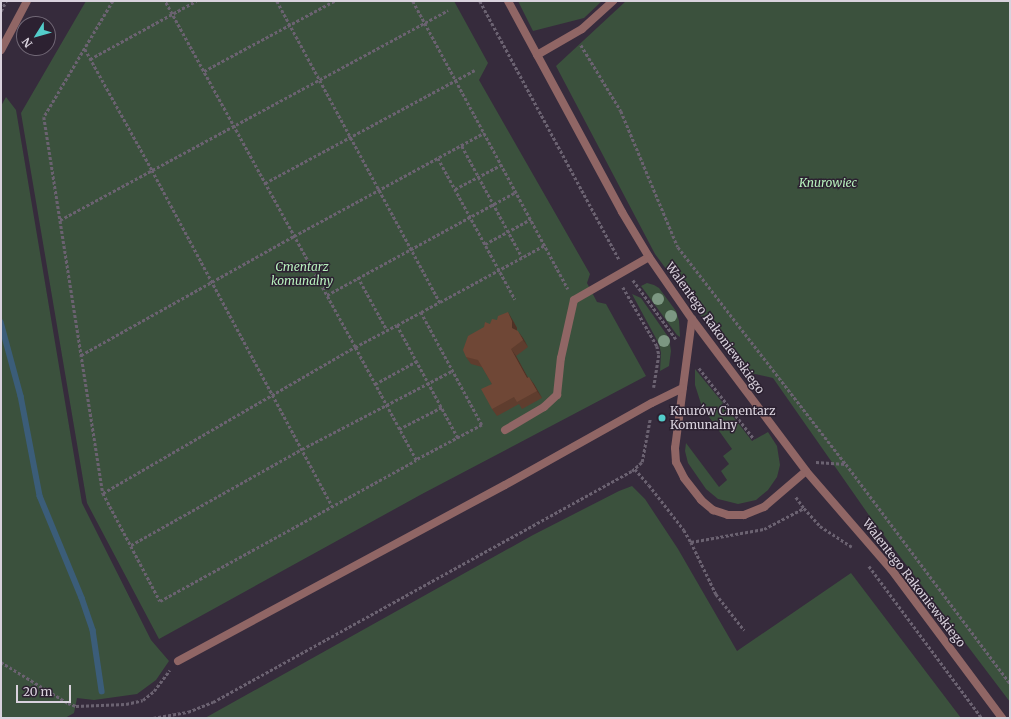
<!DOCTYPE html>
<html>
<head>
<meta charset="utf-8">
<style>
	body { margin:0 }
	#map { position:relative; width:1011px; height:719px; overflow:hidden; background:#362b3c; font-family:Merriweather,serif }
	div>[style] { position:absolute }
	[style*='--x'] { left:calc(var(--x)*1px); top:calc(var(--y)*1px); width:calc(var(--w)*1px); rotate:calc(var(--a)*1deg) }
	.green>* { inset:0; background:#3b513d }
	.stream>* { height:5.5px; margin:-2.75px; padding:0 2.75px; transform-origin:2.75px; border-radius:2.75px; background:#3b5d79 }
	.path>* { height:2.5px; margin-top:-1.25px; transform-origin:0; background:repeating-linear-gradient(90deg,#6b6271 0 3px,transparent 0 5px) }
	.service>* { height:8px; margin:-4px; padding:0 4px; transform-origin:4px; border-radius:4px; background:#906665 }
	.minor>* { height:8px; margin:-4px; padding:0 4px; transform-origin:4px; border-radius:4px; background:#906665 }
	.tertiary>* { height:8px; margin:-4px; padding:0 4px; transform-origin:4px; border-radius:4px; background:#906665 }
	.trees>* { width:12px; height:12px; margin:-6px; border-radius:50%; background:#7c9782 }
	.wall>* { inset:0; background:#5f3d2e }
	.shaded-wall>* { inset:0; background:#4e3226 }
	.building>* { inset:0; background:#6f4736 }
	.dots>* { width:11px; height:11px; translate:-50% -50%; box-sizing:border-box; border:2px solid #2c2131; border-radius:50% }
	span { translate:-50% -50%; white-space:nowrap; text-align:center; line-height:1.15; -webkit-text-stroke:3px #2c2131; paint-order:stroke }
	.park-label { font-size:12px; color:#b6efbc; font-style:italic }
	.street-label { font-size:12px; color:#d9d2dd }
	.poi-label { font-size:12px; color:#d9d2dd }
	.left { translate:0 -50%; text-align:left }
	.frame { position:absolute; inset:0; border:2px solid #d9d2dd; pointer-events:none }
	.north { position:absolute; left:16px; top:16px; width:40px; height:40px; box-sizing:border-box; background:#2c2131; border:1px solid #716876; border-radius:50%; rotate:233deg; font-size:11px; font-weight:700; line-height:16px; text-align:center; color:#d9d2dd }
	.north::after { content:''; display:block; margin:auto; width:14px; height:18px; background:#53cdcb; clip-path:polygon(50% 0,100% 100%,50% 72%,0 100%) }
	.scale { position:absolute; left:16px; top:685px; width:55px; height:18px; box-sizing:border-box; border:2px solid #d9d2dd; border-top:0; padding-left:5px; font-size:12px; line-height:14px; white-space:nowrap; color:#d9d2dd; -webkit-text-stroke:3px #2c2131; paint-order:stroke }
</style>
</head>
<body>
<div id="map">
	<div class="green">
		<i style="clip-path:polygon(86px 1px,454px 1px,488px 63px,479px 80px,590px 274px,587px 283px,597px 302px,606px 304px,646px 376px,422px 494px,159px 639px,87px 503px,21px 113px)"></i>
		<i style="clip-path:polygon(518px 1px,602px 1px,584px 18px,533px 31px)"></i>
		<i style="clip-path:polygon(626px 1px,1010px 1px,1010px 702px,873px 521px,773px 378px,742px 371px,655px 254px,556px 66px)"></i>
		<i style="clip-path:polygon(6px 97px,16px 110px,82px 503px,151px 640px,169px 661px,156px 680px,137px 694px,94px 700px,77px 698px,74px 713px,65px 718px,1px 718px,1px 106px)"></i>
		<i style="clip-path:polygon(647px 283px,654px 285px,659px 288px,676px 311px,679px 321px,680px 337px,677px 335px,641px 286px)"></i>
		<i style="clip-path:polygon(632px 294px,641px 298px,669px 338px,671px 351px,669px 366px,660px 371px,661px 353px,659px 344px)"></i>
		<i style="clip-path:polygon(695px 369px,723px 403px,721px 405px,726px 411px,728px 410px,752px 441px,768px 432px,777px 446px,780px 465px,777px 477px,768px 490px,756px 500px,738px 504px,718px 499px,706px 489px,688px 463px,685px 451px,686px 443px,719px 487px,727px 480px,721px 471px,729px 464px,723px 456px,732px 449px,702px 407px,695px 385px)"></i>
		<i style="clip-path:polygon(632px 486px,645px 499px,678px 549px,737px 651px,851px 573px,961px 718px,205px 718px,533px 535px,619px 491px)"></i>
	</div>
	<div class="stream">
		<i style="--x:1;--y:322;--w:77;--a:74.9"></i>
		<i style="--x:21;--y:396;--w:102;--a:79.2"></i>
		<i style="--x:40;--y:496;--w:110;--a:67.6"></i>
		<i style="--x:82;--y:598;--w:34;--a:71"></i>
		<i style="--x:93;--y:630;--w:62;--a:81.6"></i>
	</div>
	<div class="path">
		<i style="--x:113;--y:1;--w:135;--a:120.7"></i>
		<i style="--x:44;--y:117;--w:381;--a:81.1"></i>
		<i style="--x:103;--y:493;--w:122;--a:62.2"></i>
		<i style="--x:160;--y:601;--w:292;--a:-28.8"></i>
		<i style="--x:277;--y:1;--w:342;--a:61.6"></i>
		<i style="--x:440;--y:302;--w:119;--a:-28.5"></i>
		<i style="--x:413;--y:1;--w:327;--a:61.7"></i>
		<i style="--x:480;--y:1;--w:293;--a:61.7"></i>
		<i style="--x:1;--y:11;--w:11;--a:-63"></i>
		<i style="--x:581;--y:45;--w:77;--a:58.8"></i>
		<i style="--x:621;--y:111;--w:147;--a:67.3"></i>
		<i style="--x:678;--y:247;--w:274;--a:52.3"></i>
		<i style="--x:85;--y:49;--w:138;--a:61"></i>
		<i style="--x:152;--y:170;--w:381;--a:61.8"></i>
		<i style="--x:90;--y:59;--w:121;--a:-28.7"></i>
		<i style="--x:204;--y:71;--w:148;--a:-28.3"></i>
		<i style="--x:462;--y:146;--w:126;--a:61.6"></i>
		<i style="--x:438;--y:158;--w:161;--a:61.4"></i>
		<i style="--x:265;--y:183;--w:238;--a:-28.3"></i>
		<i style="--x:455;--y:189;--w:52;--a:-27.6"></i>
		<i style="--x:60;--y:220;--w:441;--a:-28.4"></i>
		<i style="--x:485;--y:244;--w:52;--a:-28.5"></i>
		<i style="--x:358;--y:277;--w:60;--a:61.3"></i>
		<i style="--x:633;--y:280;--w:73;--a:53.9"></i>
		<i style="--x:623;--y:287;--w:68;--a:60"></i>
		<i style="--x:657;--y:346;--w:9;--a:77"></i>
		<i style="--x:659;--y:355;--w:33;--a:99"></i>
		<i style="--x:327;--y:295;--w:215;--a:-28.6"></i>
		<i style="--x:421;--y:312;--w:128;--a:61.6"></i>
		<i style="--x:482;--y:425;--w:75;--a:152.1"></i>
		<i style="--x:416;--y:460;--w:128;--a:-118.4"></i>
		<i style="--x:355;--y:347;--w:47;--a:-27.6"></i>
		<i style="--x:397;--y:325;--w:27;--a:-28"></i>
		<i style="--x:421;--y:312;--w:21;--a:-28"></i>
		<i style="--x:397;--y:325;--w:128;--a:61.6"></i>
		<i style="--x:81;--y:355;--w:244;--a:-29.2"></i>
		<i style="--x:294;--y:236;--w:216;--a:-28.5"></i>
		<i style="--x:699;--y:368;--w:90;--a:52.2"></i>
		<i style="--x:375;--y:384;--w:48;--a:-28.7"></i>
		<i style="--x:399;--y:429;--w:48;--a:-27.1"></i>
		<i style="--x:816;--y:462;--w:30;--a:4"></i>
		<i style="--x:846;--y:464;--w:274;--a:53.2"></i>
		<i style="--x:635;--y:469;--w:21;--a:49"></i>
		<i style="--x:649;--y:485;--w:57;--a:52.1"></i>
		<i style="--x:684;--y:530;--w:14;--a:60"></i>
		<i style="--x:691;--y:542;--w:58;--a:64.3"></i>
		<i style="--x:716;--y:594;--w:46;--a:52.1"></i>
		<i style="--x:103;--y:493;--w:291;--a:-30.1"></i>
		<i style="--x:355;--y:347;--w:395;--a:-118.8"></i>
		<i style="--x:796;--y:497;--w:14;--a:54"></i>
		<i style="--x:691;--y:542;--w:74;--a:-10.1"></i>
		<i style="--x:764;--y:529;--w:45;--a:-27.7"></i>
		<i style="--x:804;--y:508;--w:24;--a:48"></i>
		<i style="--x:820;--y:526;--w:38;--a:33"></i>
		<i style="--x:131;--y:545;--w:196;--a:-29.3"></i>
		<i style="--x:302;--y:449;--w:169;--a:-27.5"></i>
		<i style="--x:869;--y:566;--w:189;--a:53.4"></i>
		<i style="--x:1;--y:662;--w:79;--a:31.5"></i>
		<i style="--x:68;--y:703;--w:9;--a:21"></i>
		<i style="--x:76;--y:706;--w:50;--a:-2.3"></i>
		<i style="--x:126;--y:704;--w:17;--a:-13"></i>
		<i style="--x:143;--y:700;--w:14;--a:-39"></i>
		<i style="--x:154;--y:691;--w:26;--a:-53"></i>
		<i style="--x:153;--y:718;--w:36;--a:-10"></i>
		<i style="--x:188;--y:712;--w:27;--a:-22"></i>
		<i style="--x:213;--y:702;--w:478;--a:-28.9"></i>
		<i style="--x:632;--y:471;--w:13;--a:-42"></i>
		<i style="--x:642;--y:462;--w:44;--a:-79.5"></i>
	</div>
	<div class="service">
		<i style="--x:692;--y:319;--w:130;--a:97.5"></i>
		<i style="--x:675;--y:448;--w:14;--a:86"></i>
		<i style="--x:676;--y:462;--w:18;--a:63"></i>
		<i style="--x:684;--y:478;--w:28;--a:52"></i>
		<i style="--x:701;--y:500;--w:16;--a:40"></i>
		<i style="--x:713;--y:510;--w:16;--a:18"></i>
		<i style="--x:728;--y:515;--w:16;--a:0"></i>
		<i style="--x:744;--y:515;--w:22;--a:-22"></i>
		<i style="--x:764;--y:507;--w:55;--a:-40.6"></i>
		<i style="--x:505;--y:430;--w:45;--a:-30.5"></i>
		<i style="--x:544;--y:407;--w:18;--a:-43"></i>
		<i style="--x:557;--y:395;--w:37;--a:-84"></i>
		<i style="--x:561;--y:358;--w:59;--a:-77.4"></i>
		<i style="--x:574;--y:300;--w:86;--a:-29.8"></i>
		<i style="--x:178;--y:661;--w:371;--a:-28.3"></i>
		<i style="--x:505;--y:485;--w:168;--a:-29.2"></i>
		<i style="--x:652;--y:403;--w:34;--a:-26"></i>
	</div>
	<div class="minor">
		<i style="--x:508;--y:1;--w:240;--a:61.6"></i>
		<i style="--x:622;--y:212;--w:52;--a:59"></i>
		<i style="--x:649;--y:257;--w:75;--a:55.3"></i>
		<i style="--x:692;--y:319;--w:190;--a:53.1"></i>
		<i style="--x:806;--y:471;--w:130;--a:49.1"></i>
		<i style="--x:891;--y:569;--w:186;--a:53.3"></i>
		<i style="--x:537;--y:55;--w:52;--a:-30"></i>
		<i style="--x:582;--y:29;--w:42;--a:-42.1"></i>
	</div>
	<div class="tertiary">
		<i style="--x:1;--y:50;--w:55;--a:-62"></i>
	</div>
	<div class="trees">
		<i style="left:658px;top:299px"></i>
		<i style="left:671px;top:316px"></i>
		<i style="left:664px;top:341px"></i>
	</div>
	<div class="wall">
		<i style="clip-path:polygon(512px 319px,517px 328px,517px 331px,523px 338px,528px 347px,516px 356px,528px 378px,534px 384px,542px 398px,522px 409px,519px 404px,497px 416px,492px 409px,492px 384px,482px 367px,471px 364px,466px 357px,490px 324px,497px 320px)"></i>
	</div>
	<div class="shaded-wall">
		<i style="clip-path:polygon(508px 312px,512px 319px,517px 328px,517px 335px,512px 328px)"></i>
		<i style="clip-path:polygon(518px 331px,523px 338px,528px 347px,523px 340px)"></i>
		<i style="clip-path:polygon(511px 349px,516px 356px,532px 385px,527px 378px)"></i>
		<i style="clip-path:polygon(529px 377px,534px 384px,542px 398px,537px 391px)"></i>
	</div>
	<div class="building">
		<i style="clip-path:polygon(508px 312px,512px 321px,512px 328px,518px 331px,523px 340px,511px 349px,527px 378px,529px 377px,537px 391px,517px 402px,514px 397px,492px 409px,481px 389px,492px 384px,478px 360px,466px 357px,463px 350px,468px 336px,484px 327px,485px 322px,490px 324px,492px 319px,497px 320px,498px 316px)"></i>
	</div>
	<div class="dots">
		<i style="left:662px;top:418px;background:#53cdcb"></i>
	</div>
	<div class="park-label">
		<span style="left:828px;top:183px">Knurowiec</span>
		<span style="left:302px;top:274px">Cmentarz<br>komunalny</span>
	</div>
	<div class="street-label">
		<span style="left:715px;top:328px;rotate:54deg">Walentego Rakoniewskiego</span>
		<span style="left:914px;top:583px;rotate:52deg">Walentego Rakoniewskiego</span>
	</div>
	<div class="poi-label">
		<span class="left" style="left:670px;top:418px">Knurów Cmentarz<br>Komunalny</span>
	</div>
	<div class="frame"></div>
	<div class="north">N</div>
	<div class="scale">20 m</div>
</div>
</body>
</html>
